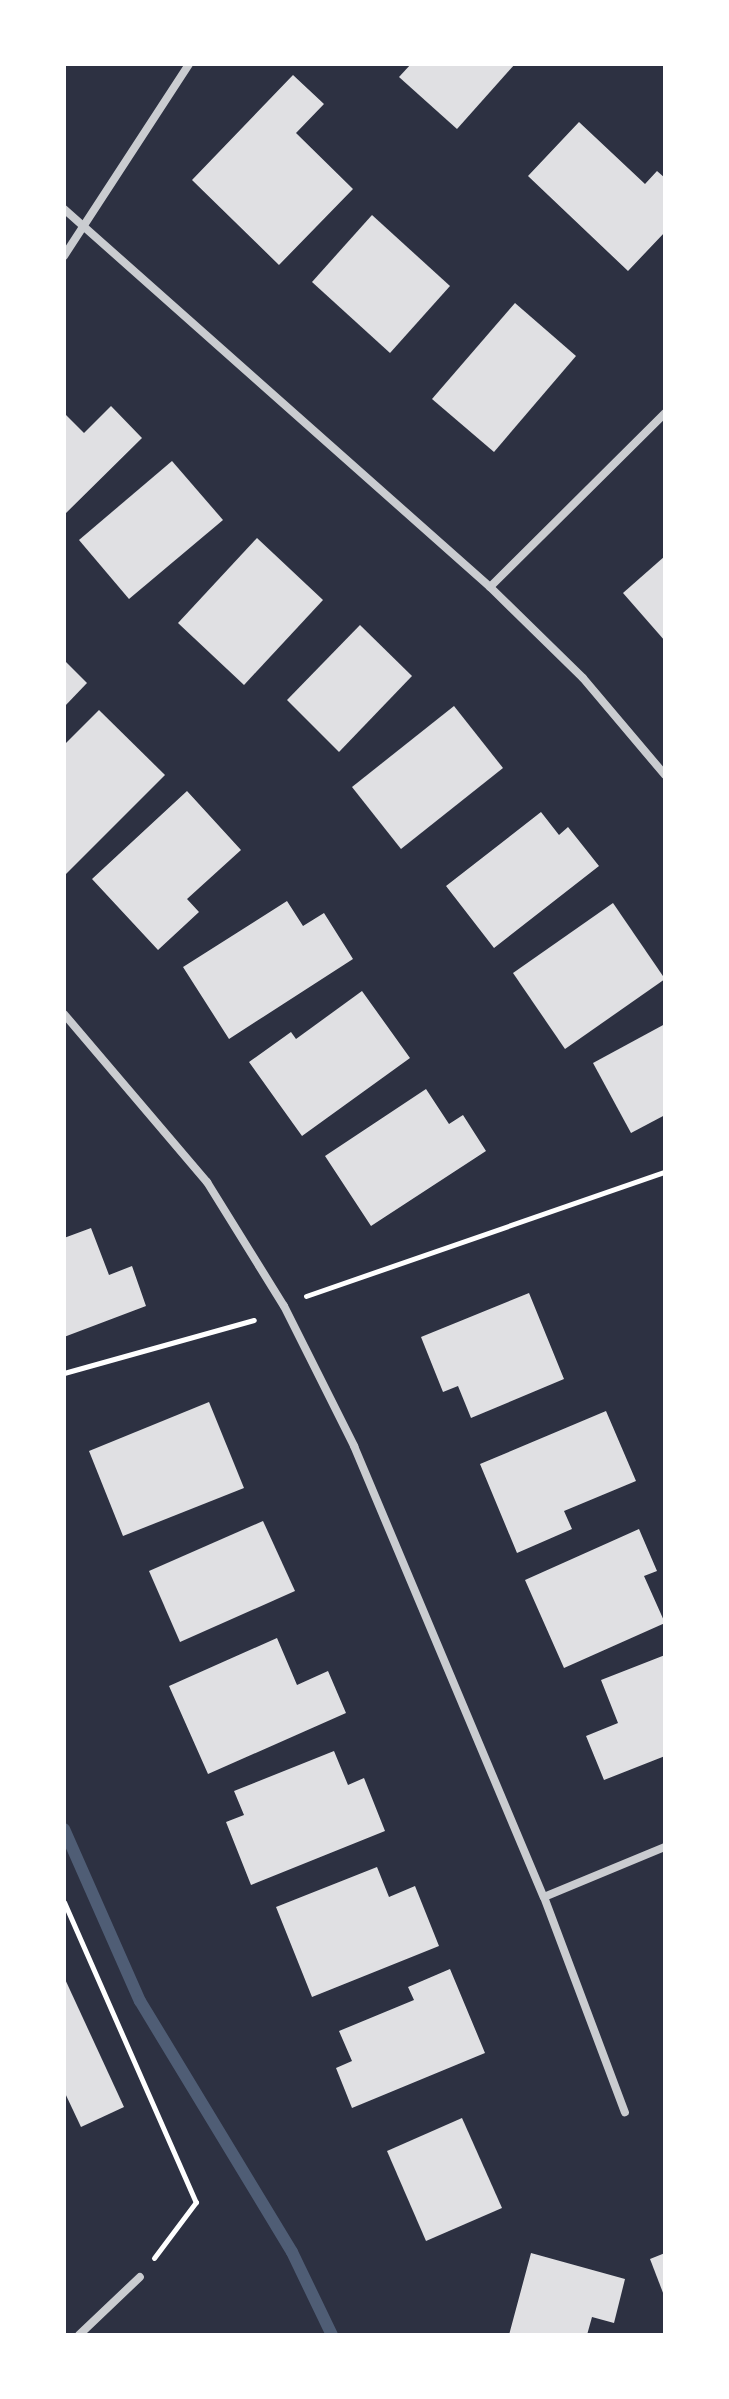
<!DOCTYPE html>
<html>
<head>
<meta charset="utf-8">
<style>
	body { margin:0 }
	#map { position:relative; width:729px; height:2399px; overflow:hidden; background:#2d3142; font-family:Signika,sans-serif }
	div>[style] { position:absolute }
	[style*='--x'] { left:calc(var(--x)*1px); top:calc(var(--y)*1px); width:calc(var(--w)*1px); rotate:calc(var(--a)*1deg) }
	.stream>* { height:12px; margin:-6px; padding:0 6px; transform-origin:6px; border-radius:6px; background:#4f5d75 }
	.building>* { inset:0; background:#e0e0e3 }
	.path>* { height:5px; margin:-2.5px; padding:0 2.5px; transform-origin:2.5px; border-radius:2.5px; background:#fff }
	.minor>* { height:8px; margin:-4px; padding:0 4px; transform-origin:4px; border-radius:4px; background:#caccd0 }
	span { translate:-50% -50%; white-space:nowrap; text-align:center; line-height:1.15; -webkit-text-stroke:6px #fff; paint-order:stroke }
	.frame { position:absolute; inset:0; border:66px solid #fff; pointer-events:none }
</style>
</head>
<body>
<div id="map">
	<div class="stream">
		<i style="--x:64;--y:1829;--w:188;--a:66.2"></i>
		<i style="--x:140;--y:2001;--w:293;--a:58.8"></i>
		<i style="--x:292;--y:2252;--w:92;--a:64.3"></i>
	</div>
	<div class="building">
		<i style="clip-path:polygon(411px 64px,515px 64px,457px 129px,399px 77px)"></i>
		<i style="clip-path:polygon(293px 75px,324px 104px,296px 133px,353px 189px,279px 265px,192px 180px)"></i>
		<i style="clip-path:polygon(579px 122px,645px 184px,657px 171px,665px 178px,665px 232px,628px 271px,528px 176px)"></i>
		<i style="clip-path:polygon(372px 215px,450px 286px,390px 353px,312px 282px)"></i>
		<i style="clip-path:polygon(515px 303px,576px 356px,494px 452px,432px 399px)"></i>
		<i style="clip-path:polygon(111px 406px,142px 438px,64px 515px,64px 413px,84px 433px)"></i>
		<i style="clip-path:polygon(172px 461px,223px 520px,129px 599px,79px 540px)"></i>
		<i style="clip-path:polygon(257px 538px,323px 600px,244px 685px,178px 623px)"></i>
		<i style="clip-path:polygon(665px 556px,665px 641px,623px 593px)"></i>
		<i style="clip-path:polygon(360px 625px,412px 676px,339px 752px,287px 700px)"></i>
		<i style="clip-path:polygon(64px 660px,87px 683px,64px 707px)"></i>
		<i style="clip-path:polygon(454px 706px,503px 768px,401px 849px,352px 787px)"></i>
		<i style="clip-path:polygon(99px 710px,165px 775px,64px 876px,64px 745px)"></i>
		<i style="clip-path:polygon(187px 791px,241px 850px,187px 899px,199px 912px,158px 950px,92px 879px)"></i>
		<i style="clip-path:polygon(541px 812px,559px 835px,568px 827px,599px 866px,494px 948px,446px 886px)"></i>
		<i style="clip-path:polygon(287px 901px,303px 926px,324px 913px,353px 959px,229px 1039px,183px 967px)"></i>
		<i style="clip-path:polygon(613px 903px,665px 979px,565px 1049px,513px 973px)"></i>
		<i style="clip-path:polygon(362px 991px,410px 1058px,302px 1136px,249px 1062px,291px 1032px,296px 1039px)"></i>
		<i style="clip-path:polygon(665px 1024px,665px 1115px,631px 1133px,593px 1063px)"></i>
		<i style="clip-path:polygon(426px 1089px,449px 1124px,463px 1115px,486px 1151px,371px 1226px,325px 1156px)"></i>
		<i style="clip-path:polygon(91px 1228px,109px 1275px,132px 1266px,146px 1306px,64px 1337px,64px 1238px)"></i>
		<i style="clip-path:polygon(529px 1293px,564px 1379px,471px 1418px,458px 1386px,443px 1392px,421px 1337px)"></i>
		<i style="clip-path:polygon(209px 1402px,244px 1488px,123px 1536px,89px 1451px)"></i>
		<i style="clip-path:polygon(606px 1411px,636px 1481px,564px 1511px,572px 1529px,517px 1553px,480px 1464px)"></i>
		<i style="clip-path:polygon(263px 1521px,295px 1591px,180px 1642px,149px 1571px)"></i>
		<i style="clip-path:polygon(639px 1529px,657px 1571px,644px 1576px,665px 1623px,564px 1668px,525px 1580px)"></i>
		<i style="clip-path:polygon(277px 1638px,297px 1685px,328px 1671px,346px 1713px,208px 1774px,169px 1686px)"></i>
		<i style="clip-path:polygon(665px 1655px,665px 1756px,604px 1780px,586px 1736px,618px 1723px,601px 1680px)"></i>
		<i style="clip-path:polygon(334px 1751px,348px 1785px,364px 1778px,385px 1831px,251px 1885px,226px 1822px,244px 1815px,234px 1791px)"></i>
		<i style="clip-path:polygon(377px 1867px,389px 1897px,415px 1886px,439px 1946px,312px 1997px,276px 1907px)"></i>
		<i style="clip-path:polygon(450px 1969px,485px 2053px,352px 2108px,336px 2068px,352px 2061px,339px 2031px,414px 2000px,408px 1987px)"></i>
		<i style="clip-path:polygon(64px 1977px,124px 2107px,81px 2127px,64px 2091px)"></i>
		<i style="clip-path:polygon(462px 2118px,502px 2208px,426px 2241px,387px 2151px)"></i>
		<i style="clip-path:polygon(531px 2253px,625px 2279px,614px 2323px,592px 2317px,587px 2335px,509px 2335px)"></i>
		<i style="clip-path:polygon(665px 2253px,665px 2298px,650px 2259px)"></i>
	</div>
	<div class="path">
		<i style="--x:306;--y:1296;--w:380;--a:-19.1"></i>
		<i style="--x:64;--y:1373;--w:197;--a:-15.6"></i>
		<i style="--x:64;--y:1902;--w:328;--a:66.3"></i>
		<i style="--x:196;--y:2202;--w:70;--a:126.9"></i>
	</div>
	<div class="minor">
		<i style="--x:64;--y:209;--w:570;--a:41.58"></i>
		<i style="--x:490;--y:587;--w:130;--a:44.4"></i>
		<i style="--x:583;--y:678;--w:127;--a:49.8"></i>
		<i style="--x:64;--y:256;--w:229;--a:-56.9"></i>
		<i style="--x:490;--y:587;--w:247;--a:-44.8"></i>
		<i style="--x:64;--y:1014;--w:221;--a:49.6"></i>
		<i style="--x:207;--y:1182;--w:146;--a:58.2"></i>
		<i style="--x:284;--y:1306;--w:157;--a:63.4"></i>
		<i style="--x:354;--y:1446;--w:489;--a:67.2"></i>
		<i style="--x:544;--y:1897;--w:230;--a:69.4"></i>
		<i style="--x:544;--y:1897;--w:131;--a:-22.5"></i>
		<i style="--x:79;--y:2335;--w:84;--a:-43.6"></i>
	</div>
	<div class="frame"></div>
</div>
</body>
</html>
